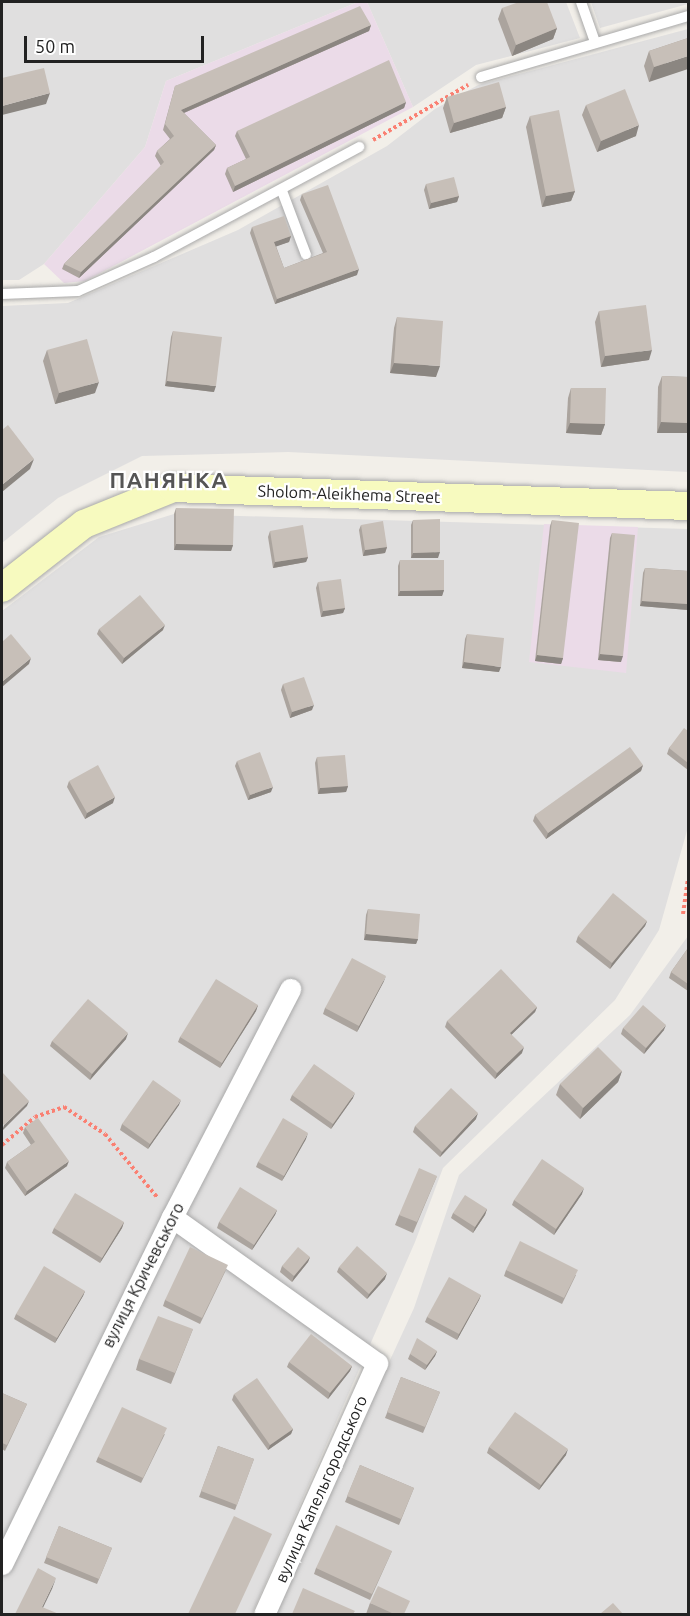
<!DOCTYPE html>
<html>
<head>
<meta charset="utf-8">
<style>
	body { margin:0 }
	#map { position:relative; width:690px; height:1616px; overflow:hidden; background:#f2efe9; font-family:Ubuntu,sans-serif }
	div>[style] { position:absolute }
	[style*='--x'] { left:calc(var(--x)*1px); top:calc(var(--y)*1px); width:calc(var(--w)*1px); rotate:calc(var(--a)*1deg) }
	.residential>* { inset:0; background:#e0dfdf }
	.industrial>* { inset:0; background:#ebdbe8 }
	.path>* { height:4px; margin-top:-2px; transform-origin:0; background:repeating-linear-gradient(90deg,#fa8072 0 3px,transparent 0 6px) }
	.roads { filter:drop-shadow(0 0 2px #a9a9a9) drop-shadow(0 0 2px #a9a9a9) }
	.lane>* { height:10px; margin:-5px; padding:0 5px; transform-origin:5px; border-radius:5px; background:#fff }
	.street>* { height:21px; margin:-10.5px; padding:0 10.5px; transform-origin:10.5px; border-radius:10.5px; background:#fff }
	.secondary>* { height:28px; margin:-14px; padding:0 14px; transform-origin:14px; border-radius:14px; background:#f7fabf }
	.wall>* { inset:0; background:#aba49e }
	.shaded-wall>* { inset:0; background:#8b8681 }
	.building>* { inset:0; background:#c7bfb8 }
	span { translate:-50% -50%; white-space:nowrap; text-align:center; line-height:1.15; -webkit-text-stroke:4.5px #fff; paint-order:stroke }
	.street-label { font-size:16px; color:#222 }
	.district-label { font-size:22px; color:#555; font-weight:700; letter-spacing:1.5px }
	.frame { position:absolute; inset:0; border:3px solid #222; pointer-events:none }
	.scale { position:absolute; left:24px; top:36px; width:180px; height:27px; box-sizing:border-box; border:3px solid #222; border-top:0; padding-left:8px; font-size:18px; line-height:21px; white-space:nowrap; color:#222; -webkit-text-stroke:4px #fff; paint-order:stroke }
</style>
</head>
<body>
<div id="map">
	<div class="residential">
		<i style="clip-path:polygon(2px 2px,358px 2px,166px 81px,145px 147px,44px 264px,19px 280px,2px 280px)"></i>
		<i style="clip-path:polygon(367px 2px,566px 2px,580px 38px,476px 65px,413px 107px)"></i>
		<i style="clip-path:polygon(591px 2px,688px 2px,688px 4px,600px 28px)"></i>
		<i style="clip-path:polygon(688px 29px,688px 472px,288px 452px,142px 456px,58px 498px,2px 543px,2px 306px,68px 303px,238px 230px,387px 146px,435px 109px,478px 85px)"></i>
		<i style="clip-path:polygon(174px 514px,688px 529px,688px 827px,659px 930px,615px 1000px,443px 1168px,415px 1242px,252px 1614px,2px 1614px,2px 611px,99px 537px)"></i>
		<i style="clip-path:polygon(688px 936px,688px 1614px,273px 1614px,414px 1308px,459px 1175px,630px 1015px)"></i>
	</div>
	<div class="industrial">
		<i style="clip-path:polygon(358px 2px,367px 2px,413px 107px,85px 281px,64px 283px,44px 264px,145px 147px,166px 81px)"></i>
		<i style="clip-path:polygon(544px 524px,638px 527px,626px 673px,529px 662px)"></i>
	</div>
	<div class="path">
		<i style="--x:373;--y:140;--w:110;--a:-30.1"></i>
		<i style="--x:683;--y:914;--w:35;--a:-82"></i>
		<i style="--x:2;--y:1145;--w:43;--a:-40.3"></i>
		<i style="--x:35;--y:1117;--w:31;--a:-19"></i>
		<i style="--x:64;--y:1107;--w:49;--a:33.4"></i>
		<i style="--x:105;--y:1134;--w:82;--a:50.5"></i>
	</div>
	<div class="roads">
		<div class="lane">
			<i style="--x:581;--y:2;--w:42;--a:70.7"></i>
			<i style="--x:481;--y:77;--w:216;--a:-16.4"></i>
			<i style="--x:282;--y:191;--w:68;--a:69.4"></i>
			<i style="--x:2;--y:294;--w:76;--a:-2.3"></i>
			<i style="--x:78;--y:291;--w:83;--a:-24.1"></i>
			<i style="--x:154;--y:257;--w:233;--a:-28.2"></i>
		</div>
		<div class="street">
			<i style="--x:172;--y:1217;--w:252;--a:35.5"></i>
			<i style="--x:377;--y:1363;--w:275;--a:114.2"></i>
			<i style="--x:2;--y:1564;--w:386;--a:-63.9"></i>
			<i style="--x:172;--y:1217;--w:257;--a:-62.6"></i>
		</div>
		<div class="secondary">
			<i style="--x:2;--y:588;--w:104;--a:-38"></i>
			<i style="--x:84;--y:524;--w:96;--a:-22"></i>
			<i style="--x:173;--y:488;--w:515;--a:2"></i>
		</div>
	</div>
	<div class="wall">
		<i style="clip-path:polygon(502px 8px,557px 28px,553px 39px,512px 56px,498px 19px)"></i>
		<i style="clip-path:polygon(371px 25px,369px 31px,184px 113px,216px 145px,214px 150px,79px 278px,62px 269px,64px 264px,161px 166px,155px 156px,157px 151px,170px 139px,163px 130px,175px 86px)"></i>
		<i style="clip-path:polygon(688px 38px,649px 82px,644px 66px,649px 51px)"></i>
		<i style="clip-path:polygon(447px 97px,506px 107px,502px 118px,450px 133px,443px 108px)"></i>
		<i style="clip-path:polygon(406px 102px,404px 108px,233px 192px,225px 174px,227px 168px,246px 159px,235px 136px,237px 131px)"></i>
		<i style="clip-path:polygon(586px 105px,636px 136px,597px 152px,582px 115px)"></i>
		<i style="clip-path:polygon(530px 116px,575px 191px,571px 201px,542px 207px,526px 127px)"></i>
		<i style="clip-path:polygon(426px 184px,459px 196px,457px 202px,429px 209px,424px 190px)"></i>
		<i style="clip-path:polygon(302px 194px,357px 275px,275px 304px,250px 233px,252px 227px,291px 236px,289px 242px,276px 246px,284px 268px,323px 253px,300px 200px)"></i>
		<i style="clip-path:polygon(599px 311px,649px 360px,601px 367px,595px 322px)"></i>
		<i style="clip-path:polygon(397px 317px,436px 377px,390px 373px,394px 328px)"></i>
		<i style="clip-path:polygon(173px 331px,214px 392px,165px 386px,171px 337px)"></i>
		<i style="clip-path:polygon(47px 350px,95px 393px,55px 404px,43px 361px)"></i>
		<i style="clip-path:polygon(662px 376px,688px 377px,688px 433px,657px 433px,658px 387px)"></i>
		<i style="clip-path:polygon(571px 388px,605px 424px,601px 435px,566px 433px,568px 398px)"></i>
		<i style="clip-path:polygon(176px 508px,233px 545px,231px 551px,174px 550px,174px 514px)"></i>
		<i style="clip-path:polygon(413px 520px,438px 558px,411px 558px,411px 525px)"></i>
		<i style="clip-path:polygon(552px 520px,563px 658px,561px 664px,535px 661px,550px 526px)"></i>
		<i style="clip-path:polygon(361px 525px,387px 547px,385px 553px,363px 556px,359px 530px)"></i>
		<i style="clip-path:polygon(270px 531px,308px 557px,306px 562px,273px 568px,268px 537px)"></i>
		<i style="clip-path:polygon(612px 533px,621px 662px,598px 660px,610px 538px)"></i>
		<i style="clip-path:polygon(400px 560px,444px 590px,442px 596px,398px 596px,398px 566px)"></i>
		<i style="clip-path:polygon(645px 568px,688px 571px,688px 610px,640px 606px,643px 573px)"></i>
		<i style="clip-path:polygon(318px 582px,345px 608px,343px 613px,321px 617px,316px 588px)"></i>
		<i style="clip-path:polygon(99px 629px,163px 630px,122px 664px,97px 634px)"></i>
		<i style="clip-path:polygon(467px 634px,499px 672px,462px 668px,465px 639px)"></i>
		<i style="clip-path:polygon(283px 684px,312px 710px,290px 718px,281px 690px)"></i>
		<i style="clip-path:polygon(688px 731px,688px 770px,667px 754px,669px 748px)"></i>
		<i style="clip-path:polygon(317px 757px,348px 786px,346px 792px,318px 794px,315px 763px)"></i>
		<i style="clip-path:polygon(237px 761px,271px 792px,248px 800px,235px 766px)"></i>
		<i style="clip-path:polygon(643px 765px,641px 771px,546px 839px,533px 821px,535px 815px)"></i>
		<i style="clip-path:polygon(69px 781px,113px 803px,85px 819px,67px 787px)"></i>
		<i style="clip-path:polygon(368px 909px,418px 939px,416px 944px,364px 940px,366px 915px)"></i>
		<i style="clip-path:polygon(647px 921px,645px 926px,610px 969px,576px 942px,578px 936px)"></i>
		<i style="clip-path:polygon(688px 948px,688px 991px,669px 978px,671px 972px)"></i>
		<i style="clip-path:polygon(384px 981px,357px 1032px,323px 1014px,325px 1008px)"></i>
		<i style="clip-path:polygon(258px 1005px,256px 1011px,220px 1068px,178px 1042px,180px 1037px)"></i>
		<i style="clip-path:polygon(537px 1007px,535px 1012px,511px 1035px,522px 1053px,495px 1079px,445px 1027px,447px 1021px)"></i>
		<i style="clip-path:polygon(623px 1028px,664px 1030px,644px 1054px,621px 1034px)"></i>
		<i style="clip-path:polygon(126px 1039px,90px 1080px,50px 1046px,52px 1041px)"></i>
		<i style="clip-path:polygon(622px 1071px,618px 1082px,580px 1119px,556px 1095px,560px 1084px)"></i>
		<i style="clip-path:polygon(292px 1095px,353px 1098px,331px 1129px,290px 1100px)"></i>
		<i style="clip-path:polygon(179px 1105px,148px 1149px,120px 1130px,122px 1124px)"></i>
		<i style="clip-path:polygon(476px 1119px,440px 1157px,413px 1132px,415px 1126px)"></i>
		<i style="clip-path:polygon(25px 1127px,67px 1166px,25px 1196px,5px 1168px,7px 1162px,31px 1145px,23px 1133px)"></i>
		<i style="clip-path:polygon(306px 1139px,282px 1181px,256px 1167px,258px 1162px)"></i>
		<i style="clip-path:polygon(437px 1176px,413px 1233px,395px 1225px,399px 1215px)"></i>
		<i style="clip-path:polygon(582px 1194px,554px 1235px,512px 1205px,514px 1200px)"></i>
		<i style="clip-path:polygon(487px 1209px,485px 1215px,473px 1233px,451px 1218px,453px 1213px)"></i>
		<i style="clip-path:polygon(277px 1210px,275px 1215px,252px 1250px,217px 1228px,219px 1222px)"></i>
		<i style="clip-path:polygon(124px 1222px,122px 1228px,100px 1263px,52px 1233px,54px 1228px)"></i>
		<i style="clip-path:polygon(310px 1257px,308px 1262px,292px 1282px,280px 1272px,282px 1266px)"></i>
		<i style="clip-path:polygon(339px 1267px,385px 1279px,367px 1299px,337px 1272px)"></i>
		<i style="clip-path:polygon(226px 1270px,200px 1324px,163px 1306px,165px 1300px)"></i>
		<i style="clip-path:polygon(506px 1270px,576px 1275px,562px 1304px,504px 1276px)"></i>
		<i style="clip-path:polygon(85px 1291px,83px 1296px,55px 1343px,14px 1319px,16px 1314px)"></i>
		<i style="clip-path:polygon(481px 1295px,479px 1300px,457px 1340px,425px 1322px,427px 1317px)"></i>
		<i style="clip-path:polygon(193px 1329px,171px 1384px,136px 1370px,139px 1359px)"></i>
		<i style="clip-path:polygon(437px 1351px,435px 1356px,425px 1370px,408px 1359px,410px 1354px)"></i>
		<i style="clip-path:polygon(289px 1362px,352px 1366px,350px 1371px,328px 1399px,287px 1367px)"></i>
		<i style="clip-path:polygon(401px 1377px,440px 1392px,423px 1433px,385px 1418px)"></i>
		<i style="clip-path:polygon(2px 1393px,27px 1404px,5px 1451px,2px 1449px)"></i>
		<i style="clip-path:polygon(234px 1394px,293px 1429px,291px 1434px,268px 1450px,232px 1400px)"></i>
		<i style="clip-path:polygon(165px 1434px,141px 1483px,96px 1462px,98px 1457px)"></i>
		<i style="clip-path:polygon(218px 1446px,254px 1459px,235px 1510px,199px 1497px)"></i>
		<i style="clip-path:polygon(489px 1447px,566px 1455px,539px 1490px,487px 1453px)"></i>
		<i style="clip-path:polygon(360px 1465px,414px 1488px,399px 1525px,345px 1502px)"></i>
		<i style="clip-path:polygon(59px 1526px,112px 1548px,97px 1584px,44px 1563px)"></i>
		<i style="clip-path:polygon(392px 1551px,370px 1600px,314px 1574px,316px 1568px)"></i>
		<i style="clip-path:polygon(370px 1603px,405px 1614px,366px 1614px)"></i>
	</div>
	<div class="shaded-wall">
		<i style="clip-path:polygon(371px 25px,369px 31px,179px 115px,181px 110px)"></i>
		<i style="clip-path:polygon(557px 28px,553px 39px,512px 56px,516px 45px)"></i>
		<i style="clip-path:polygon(688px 56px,688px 69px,649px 82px,654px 67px)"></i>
		<i style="clip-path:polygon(50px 93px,46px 104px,2px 115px,2px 106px)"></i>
		<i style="clip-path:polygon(406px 102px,404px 108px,233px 192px,235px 186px)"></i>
		<i style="clip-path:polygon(506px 107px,502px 118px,450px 133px,454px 123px)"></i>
		<i style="clip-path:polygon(639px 125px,636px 136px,597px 152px,601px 141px)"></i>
		<i style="clip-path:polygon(216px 145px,214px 150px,79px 278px,81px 272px)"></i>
		<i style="clip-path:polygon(575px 191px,571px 201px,542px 207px,546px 196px)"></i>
		<i style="clip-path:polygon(459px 196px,457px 202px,429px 209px,431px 203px)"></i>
		<i style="clip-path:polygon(291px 236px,289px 242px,272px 248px,274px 242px)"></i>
		<i style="clip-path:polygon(359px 269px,357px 275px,275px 304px,277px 299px)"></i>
		<i style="clip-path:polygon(652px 350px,649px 360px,601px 367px,605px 356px)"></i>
		<i style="clip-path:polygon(394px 363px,440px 366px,436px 377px,390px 373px)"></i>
		<i style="clip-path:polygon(167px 381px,216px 386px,214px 392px,165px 386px)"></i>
		<i style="clip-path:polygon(99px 382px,95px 393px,55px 404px,59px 393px)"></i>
		<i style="clip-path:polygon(661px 422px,688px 423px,688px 433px,657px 433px)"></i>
		<i style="clip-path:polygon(570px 423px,605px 424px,601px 435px,566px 433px)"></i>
		<i style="clip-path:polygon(34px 459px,30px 469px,2px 492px,3px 484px)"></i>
		<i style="clip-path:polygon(176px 544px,233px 545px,231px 551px,174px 550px)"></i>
		<i style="clip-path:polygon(387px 547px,385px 553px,363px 556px,365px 550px)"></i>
		<i style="clip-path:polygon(440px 552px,438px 558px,411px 558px,413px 553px)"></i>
		<i style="clip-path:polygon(308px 557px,306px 562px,273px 568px,275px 562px)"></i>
		<i style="clip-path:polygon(444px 590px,442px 596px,398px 596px,400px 591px)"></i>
		<i style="clip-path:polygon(642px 601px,688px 604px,688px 610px,640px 606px)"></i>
		<i style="clip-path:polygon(345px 608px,343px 613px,321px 617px,323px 611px)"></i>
		<i style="clip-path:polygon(165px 625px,163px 630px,122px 664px,124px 658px)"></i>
		<i style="clip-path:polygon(600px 654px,623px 656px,621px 662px,598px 660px)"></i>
		<i style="clip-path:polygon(537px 655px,563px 658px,561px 664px,535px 661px)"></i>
		<i style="clip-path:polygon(31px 658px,29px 664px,2px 687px,3px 681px)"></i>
		<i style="clip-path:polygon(464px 662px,501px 667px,499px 672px,462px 668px)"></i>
		<i style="clip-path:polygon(314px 705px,312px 710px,290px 718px,292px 712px)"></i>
		<i style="clip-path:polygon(643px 765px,641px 771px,546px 839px,548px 833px)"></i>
		<i style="clip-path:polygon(348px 786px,346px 792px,318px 794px,320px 788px)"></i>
		<i style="clip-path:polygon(273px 787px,271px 792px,248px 800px,250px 795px)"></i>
		<i style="clip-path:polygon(115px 797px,113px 803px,85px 819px,87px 813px)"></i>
		<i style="clip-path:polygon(647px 921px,645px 926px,610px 969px,612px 963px)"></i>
		<i style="clip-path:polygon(366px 934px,418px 939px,416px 944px,364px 940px)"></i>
		<i style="clip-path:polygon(386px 976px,384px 981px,357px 1032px,359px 1026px)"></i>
		<i style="clip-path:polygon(258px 1005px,256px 1011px,220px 1068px,222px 1063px)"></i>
		<i style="clip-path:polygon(537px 1007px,535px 1012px,508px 1038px,510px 1033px)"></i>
		<i style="clip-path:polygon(666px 1025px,664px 1030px,644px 1054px,646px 1048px)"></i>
		<i style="clip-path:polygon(128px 1033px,126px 1039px,90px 1080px,92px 1074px)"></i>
		<i style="clip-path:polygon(524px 1047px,522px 1053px,495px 1079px,497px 1073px)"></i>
		<i style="clip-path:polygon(622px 1071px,618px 1082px,580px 1119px,583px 1108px)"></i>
		<i style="clip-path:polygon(355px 1093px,353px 1098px,331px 1129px,333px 1124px)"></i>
		<i style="clip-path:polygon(181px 1100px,179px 1105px,148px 1149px,150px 1144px)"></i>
		<i style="clip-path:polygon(29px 1101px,27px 1106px,2px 1131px,4px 1125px)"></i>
		<i style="clip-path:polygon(478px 1113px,476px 1119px,440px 1157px,442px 1152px)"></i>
		<i style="clip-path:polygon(308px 1133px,306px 1139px,282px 1181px,284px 1176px)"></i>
		<i style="clip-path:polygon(69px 1161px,67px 1166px,25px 1196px,27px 1191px)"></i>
		<i style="clip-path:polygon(584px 1188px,582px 1194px,554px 1235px,556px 1229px)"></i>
		<i style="clip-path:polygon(487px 1209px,485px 1215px,473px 1233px,475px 1227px)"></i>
		<i style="clip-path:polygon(277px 1210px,275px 1215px,252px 1250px,254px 1245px)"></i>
		<i style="clip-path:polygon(124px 1222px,122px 1228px,100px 1263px,102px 1258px)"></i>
		<i style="clip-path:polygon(310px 1257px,308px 1262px,292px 1282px,294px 1276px)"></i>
		<i style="clip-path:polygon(387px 1273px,385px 1279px,367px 1299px,369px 1294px)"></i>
		<i style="clip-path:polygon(85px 1291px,83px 1296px,55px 1343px,57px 1338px)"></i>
		<i style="clip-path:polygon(481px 1295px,479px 1300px,457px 1340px,459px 1334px)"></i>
		<i style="clip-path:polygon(437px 1351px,435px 1356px,425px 1370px,427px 1365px)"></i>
		<i style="clip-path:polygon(352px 1366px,350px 1371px,328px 1399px,330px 1393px)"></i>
		<i style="clip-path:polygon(293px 1429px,291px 1434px,268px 1450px,270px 1445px)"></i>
		<i style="clip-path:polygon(568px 1449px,566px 1455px,539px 1490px,541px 1485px)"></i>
		<i style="clip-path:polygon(56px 1578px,52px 1589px,40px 1614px,42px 1607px)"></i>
	</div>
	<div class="building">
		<i style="clip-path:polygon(519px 2px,547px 2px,557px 28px,516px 45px,502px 8px)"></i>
		<i style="clip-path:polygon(360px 6px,371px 25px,181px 110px,216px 145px,81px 272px,64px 264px,164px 162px,157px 151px,174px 136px,165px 124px,175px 86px)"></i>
		<i style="clip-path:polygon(688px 38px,688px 56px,654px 67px,649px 51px)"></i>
		<i style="clip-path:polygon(389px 60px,406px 102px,235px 186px,227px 168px,250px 157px,237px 131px)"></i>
		<i style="clip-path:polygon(44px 68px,50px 93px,2px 106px,2px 78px)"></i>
		<i style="clip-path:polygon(499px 82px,506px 107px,454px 123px,447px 97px)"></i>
		<i style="clip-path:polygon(625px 89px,639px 125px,601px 141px,586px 105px)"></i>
		<i style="clip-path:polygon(559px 110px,575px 191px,546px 196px,530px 116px)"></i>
		<i style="clip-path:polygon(454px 177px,459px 196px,431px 203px,426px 184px)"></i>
		<i style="clip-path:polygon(328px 185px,359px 269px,277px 299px,252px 227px,284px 216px,291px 236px,274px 242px,284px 268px,327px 252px,302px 194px)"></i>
		<i style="clip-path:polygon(646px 305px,652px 350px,605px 356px,599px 311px)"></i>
		<i style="clip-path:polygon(397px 317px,443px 321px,440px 366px,394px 363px)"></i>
		<i style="clip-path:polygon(173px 331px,222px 337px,216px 386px,167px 381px)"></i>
		<i style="clip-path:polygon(87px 339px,99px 382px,59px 393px,47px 350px)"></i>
		<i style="clip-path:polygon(662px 376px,688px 377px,688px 423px,661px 422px)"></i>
		<i style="clip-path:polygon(571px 388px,606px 388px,605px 424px,570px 423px)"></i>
		<i style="clip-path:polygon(8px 425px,34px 459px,3px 484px,2px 482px,2px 430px)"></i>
		<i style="clip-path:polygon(176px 508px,234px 509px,233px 545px,176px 544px)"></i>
		<i style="clip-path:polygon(440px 519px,440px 552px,413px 553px,413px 520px)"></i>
		<i style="clip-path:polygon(552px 520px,579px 523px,563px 658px,537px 655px)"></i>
		<i style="clip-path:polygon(383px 521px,387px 547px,365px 550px,361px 525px)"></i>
		<i style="clip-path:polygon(303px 525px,308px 557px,275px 562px,270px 531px)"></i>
		<i style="clip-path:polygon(612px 533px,635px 535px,623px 656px,600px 654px)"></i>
		<i style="clip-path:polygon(400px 560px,444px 560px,444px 590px,400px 591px)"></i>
		<i style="clip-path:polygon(645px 568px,688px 571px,688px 604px,642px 601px)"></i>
		<i style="clip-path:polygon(341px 579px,345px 608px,323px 611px,318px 582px)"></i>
		<i style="clip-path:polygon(140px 595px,165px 625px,124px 658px,99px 629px)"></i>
		<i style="clip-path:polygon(11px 634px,31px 658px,3px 681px,2px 679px,2px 642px)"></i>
		<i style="clip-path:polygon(467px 634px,504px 638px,501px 667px,464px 662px)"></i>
		<i style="clip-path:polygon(304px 677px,314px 705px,292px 712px,283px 684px)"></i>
		<i style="clip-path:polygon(684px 728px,688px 731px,688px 763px,669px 748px)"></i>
		<i style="clip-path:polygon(630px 747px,643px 765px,548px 833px,535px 815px)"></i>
		<i style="clip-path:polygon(260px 752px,273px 787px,250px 795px,237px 761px)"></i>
		<i style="clip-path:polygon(345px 755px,348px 786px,320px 788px,317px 757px)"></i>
		<i style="clip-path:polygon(98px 765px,115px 797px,87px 813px,69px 781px)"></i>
		<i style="clip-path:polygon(613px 893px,647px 921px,612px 963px,578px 936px)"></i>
		<i style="clip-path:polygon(368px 909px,420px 914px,418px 939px,366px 934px)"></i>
		<i style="clip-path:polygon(688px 948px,688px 984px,671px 972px)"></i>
		<i style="clip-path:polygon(352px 958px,386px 976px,359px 1026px,325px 1008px)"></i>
		<i style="clip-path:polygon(501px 969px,537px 1007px,510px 1033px,524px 1047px,497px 1073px,447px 1021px)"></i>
		<i style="clip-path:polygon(216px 979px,258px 1005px,222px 1063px,180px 1037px)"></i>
		<i style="clip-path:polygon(88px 999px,128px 1033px,92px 1074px,52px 1041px)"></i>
		<i style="clip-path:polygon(643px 1005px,666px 1025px,646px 1048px,623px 1028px)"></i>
		<i style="clip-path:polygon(598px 1047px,622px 1071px,583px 1108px,560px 1084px)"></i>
		<i style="clip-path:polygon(314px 1064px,355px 1093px,333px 1124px,292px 1095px)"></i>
		<i style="clip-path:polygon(2px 1072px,29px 1101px,4px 1125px,2px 1123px)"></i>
		<i style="clip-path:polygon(153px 1080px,181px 1100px,150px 1144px,122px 1124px)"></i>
		<i style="clip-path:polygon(451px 1088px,478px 1113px,442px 1152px,415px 1126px)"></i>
		<i style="clip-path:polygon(38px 1118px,69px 1161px,27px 1191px,7px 1162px,35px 1142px,25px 1127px)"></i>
		<i style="clip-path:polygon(283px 1118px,308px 1133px,284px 1176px,258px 1162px)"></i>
		<i style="clip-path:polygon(542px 1159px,584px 1188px,556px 1229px,514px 1200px)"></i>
		<i style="clip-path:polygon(419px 1168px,437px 1176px,417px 1222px,399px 1215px)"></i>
		<i style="clip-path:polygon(240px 1187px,277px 1210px,254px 1245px,219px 1222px)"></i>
		<i style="clip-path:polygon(75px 1193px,124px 1222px,102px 1258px,54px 1228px)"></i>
		<i style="clip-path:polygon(465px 1195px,487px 1209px,475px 1227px,453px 1213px)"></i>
		<i style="clip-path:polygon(520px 1241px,578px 1270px,564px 1298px,506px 1270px)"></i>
		<i style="clip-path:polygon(357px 1246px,387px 1273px,369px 1294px,339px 1267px)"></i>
		<i style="clip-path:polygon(190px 1247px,228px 1265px,202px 1318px,165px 1300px)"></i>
		<i style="clip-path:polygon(298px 1247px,310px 1257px,294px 1276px,282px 1266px)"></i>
		<i style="clip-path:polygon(44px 1266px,85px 1291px,57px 1338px,16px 1314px)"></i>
		<i style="clip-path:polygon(449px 1277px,481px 1295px,459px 1334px,427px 1317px)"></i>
		<i style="clip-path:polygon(158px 1316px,193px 1329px,175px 1373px,139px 1359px)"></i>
		<i style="clip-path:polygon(311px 1334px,352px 1366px,330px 1393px,289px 1362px)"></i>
		<i style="clip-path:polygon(417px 1338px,437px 1351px,427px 1365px,410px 1354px)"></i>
		<i style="clip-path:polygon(401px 1377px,440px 1392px,425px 1427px,387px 1412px)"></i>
		<i style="clip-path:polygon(257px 1378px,293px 1429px,270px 1445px,234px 1394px)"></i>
		<i style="clip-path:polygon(2px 1393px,27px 1404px,7px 1445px,2px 1443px)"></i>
		<i style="clip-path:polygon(122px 1407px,167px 1428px,143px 1478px,98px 1457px)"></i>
		<i style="clip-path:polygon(515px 1412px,568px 1449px,541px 1485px,489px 1447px)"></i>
		<i style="clip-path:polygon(218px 1446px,254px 1459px,237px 1505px,201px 1491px)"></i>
		<i style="clip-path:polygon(360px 1465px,414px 1488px,401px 1519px,347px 1496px)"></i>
		<i style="clip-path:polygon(234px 1516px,272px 1534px,235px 1614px,188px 1614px)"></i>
		<i style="clip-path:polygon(336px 1525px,392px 1551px,372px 1594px,316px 1568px)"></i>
		<i style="clip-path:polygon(59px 1526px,112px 1548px,99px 1579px,46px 1557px)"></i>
		<i style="clip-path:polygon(38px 1568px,56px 1578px,42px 1607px,59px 1614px,15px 1614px)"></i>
		<i style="clip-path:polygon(378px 1586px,410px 1601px,404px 1614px,394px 1614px,370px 1603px)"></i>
		<i style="clip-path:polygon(303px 1588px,355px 1611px,353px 1614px,292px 1614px)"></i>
		<i style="clip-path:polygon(613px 1603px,623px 1614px,600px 1614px)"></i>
	</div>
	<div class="street-label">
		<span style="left:349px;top:494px;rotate:2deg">Sholom-Aleikhema Street</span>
		<span style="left:143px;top:1275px;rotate:-63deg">вулиця Кричевського</span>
		<span style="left:321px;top:1489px;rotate:-66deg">вулиця Капельгородського</span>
	</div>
	<div class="district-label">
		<span style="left:169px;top:480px">ПАНЯНКА</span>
	</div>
	<div class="frame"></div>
	<div class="scale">50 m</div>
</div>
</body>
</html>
